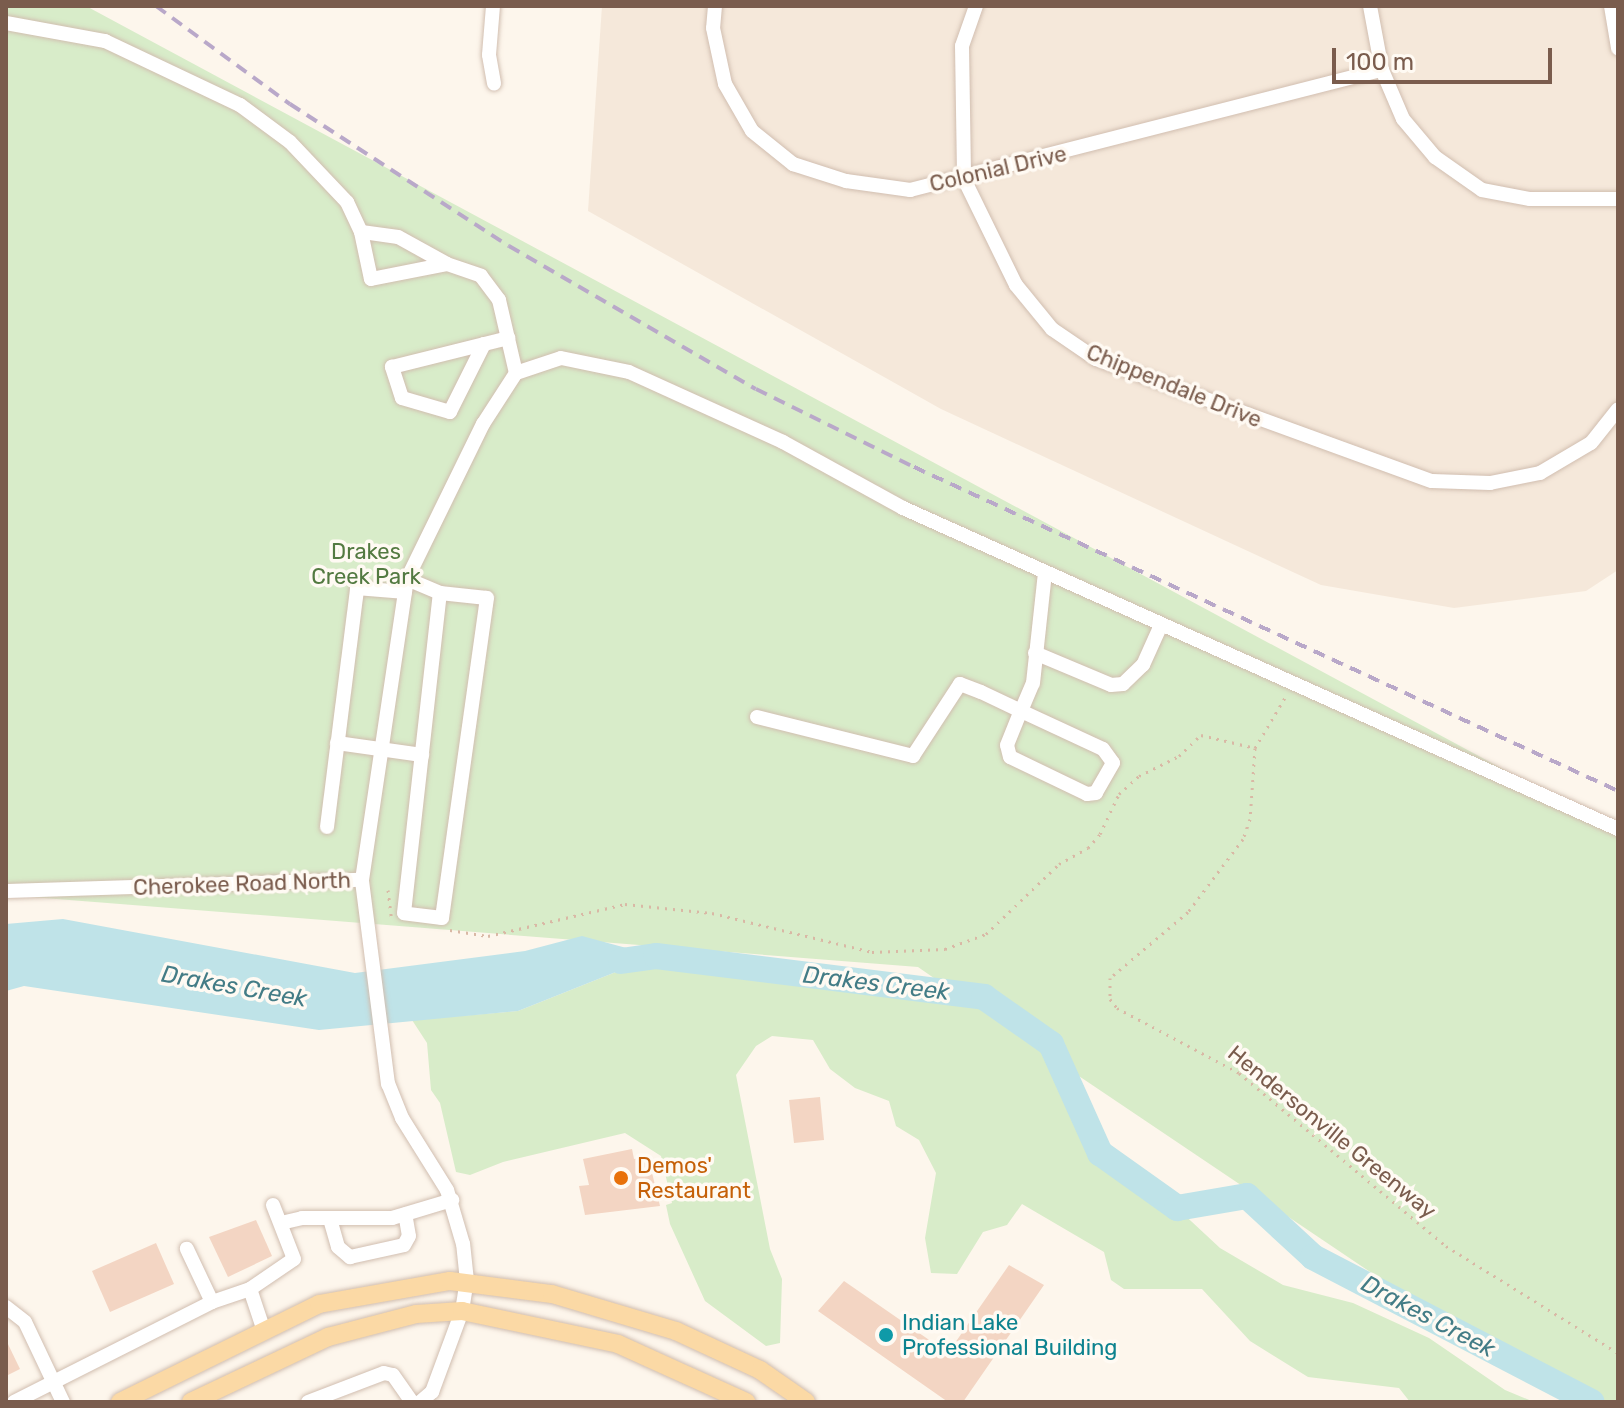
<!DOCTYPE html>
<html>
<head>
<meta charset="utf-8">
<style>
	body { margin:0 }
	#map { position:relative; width:1624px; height:1408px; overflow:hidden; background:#fdf6ec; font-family:Rubik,sans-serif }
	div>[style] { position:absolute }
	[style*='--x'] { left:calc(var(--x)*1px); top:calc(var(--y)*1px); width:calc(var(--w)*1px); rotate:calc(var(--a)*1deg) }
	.residential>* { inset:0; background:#f5e8da }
	.green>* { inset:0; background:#d8ecc9 }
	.water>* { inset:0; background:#bfe3e8 }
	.river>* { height:26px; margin:-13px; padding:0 13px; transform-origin:13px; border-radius:13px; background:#bfe3e8 }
	.building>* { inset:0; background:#f3d5c3 }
	.path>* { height:3px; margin-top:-1.5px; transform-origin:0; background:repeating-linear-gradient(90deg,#d9b8a5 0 2px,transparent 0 8px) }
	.roads { filter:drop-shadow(0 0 2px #d1beb0) drop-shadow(0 0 2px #d1beb0) }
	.minor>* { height:14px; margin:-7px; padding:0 7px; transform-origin:7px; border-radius:7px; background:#fff }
	.major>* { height:18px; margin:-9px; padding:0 9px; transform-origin:9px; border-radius:9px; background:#fbd9a5 }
	.rail>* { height:4px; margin-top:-2px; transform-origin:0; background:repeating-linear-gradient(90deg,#b9a8c9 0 12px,transparent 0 20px) }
	.dots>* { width:22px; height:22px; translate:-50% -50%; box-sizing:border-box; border:4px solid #fffaf3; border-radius:50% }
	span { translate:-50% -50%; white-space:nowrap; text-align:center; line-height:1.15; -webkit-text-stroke:7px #fffaf3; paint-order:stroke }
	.street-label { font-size:22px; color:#7a5c4d }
	.park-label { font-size:22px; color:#537a41 }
	.food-label { font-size:22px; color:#c56008 }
	.left { translate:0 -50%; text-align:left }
	.culture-label { font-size:22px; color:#0d838f }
	.water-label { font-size:24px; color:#437c86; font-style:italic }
	.frame { position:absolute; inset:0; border:8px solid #7a5c4d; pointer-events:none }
	.scale { position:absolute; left:1332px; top:48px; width:220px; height:36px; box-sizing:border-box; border:4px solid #7a5c4d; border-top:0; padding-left:10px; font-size:24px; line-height:28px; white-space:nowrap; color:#7a5c4d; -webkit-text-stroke:6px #fffaf3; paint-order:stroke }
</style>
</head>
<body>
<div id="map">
	<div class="residential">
		<i style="clip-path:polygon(602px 6px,1608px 6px,1618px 57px,1618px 570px,1586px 591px,1454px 608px,1321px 585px,941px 409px,588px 211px)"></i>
	</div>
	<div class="green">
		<i style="clip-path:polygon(6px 6px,86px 6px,1618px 831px,1618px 1402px,1559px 1399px,1061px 1064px,1100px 1153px,1177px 1208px,1220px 1248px,1283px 1285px,1353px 1303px,1429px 1338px,1505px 1390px,1534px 1402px,1410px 1402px,1399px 1388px,1308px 1377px,1250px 1341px,1202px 1289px,1124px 1289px,1111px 1280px,1104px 1252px,1022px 1204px,1007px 1225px,983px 1232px,957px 1274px,931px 1273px,925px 1238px,936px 1173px,919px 1140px,896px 1126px,889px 1101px,855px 1088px,830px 1069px,813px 1040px,772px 1036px,756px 1046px,736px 1075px,770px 1249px,782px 1279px,780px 1343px,766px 1346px,705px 1301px,670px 1224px,666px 1205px,672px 1203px,661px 1156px,625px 1133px,503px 1162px,470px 1175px,456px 1172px,440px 1103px,431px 1090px,427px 1043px,412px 1020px,518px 1011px,656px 956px,957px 994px,918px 967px,6px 895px)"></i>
	</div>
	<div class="water">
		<i style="clip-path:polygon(63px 919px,355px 973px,525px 951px,582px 936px,656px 956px,518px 1011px,319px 1030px,24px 986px,6px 991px,6px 924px)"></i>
	</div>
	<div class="river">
		<i style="--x:621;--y:961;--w:35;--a:-8"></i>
		<i style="--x:656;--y:956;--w:331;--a:7.1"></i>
		<i style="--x:984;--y:997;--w:82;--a:35"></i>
		<i style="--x:1051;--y:1044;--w:120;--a:65.8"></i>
		<i style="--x:1100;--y:1153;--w:95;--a:35.5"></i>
		<i style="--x:1177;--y:1208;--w:71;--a:-9.7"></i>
		<i style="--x:1247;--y:1196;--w:90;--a:42.7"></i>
		<i style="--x:1313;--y:1257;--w:314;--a:27.5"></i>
	</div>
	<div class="building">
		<i style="clip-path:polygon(820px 1097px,824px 1140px,794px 1143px,789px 1100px)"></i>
		<i style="clip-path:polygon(632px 1149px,634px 1159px,648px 1156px,660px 1206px,585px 1215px,579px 1186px,589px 1185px,583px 1159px)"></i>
		<i style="clip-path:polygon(256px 1220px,272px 1256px,228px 1277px,209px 1237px)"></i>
		<i style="clip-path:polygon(156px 1243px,174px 1284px,110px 1312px,92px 1271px)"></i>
		<i style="clip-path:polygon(1009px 1265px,1044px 1285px,963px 1402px,948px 1402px,818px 1311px,844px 1281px,948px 1353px)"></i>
		<i style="clip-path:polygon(6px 1340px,20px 1369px,6px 1376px)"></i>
	</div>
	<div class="path">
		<i style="--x:1255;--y:748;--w:71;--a:94"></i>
		<i style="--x:1250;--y:819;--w:21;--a:109"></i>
		<i style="--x:1243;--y:839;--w:91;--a:127"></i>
		<i style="--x:1188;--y:912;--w:102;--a:139.8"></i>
		<i style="--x:1110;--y:978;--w:21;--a:90"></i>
		<i style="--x:1110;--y:999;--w:11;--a:52"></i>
		<i style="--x:1117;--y:1008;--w:138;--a:28"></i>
		<i style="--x:1239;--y:1073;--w:270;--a:39.9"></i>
		<i style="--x:1446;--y:1246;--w:203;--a:31.9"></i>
		<i style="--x:1255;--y:748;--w:61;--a:-59.2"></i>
		<i style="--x:388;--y:890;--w:31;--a:83"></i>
		<i style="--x:450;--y:930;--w:38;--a:9"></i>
		<i style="--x:488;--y:936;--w:141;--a:-13.1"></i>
		<i style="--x:625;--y:904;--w:87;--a:5.9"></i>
		<i style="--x:712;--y:913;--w:165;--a:13.7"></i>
		<i style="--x:872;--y:952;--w:73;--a:-2.4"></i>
		<i style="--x:945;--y:949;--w:44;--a:-20.1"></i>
		<i style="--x:986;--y:934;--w:101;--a:-43.8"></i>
		<i style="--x:1059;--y:864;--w:33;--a:-29"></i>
		<i style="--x:1088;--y:848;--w:18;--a:-49"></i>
		<i style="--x:1100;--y:834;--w:44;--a:-64.6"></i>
		<i style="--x:1119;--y:794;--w:27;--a:-42"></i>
		<i style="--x:1139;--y:776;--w:45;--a:-26.6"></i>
		<i style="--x:1179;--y:756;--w:30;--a:-44"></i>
		<i style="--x:1201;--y:735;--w:56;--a:13.5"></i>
	</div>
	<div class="roads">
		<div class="minor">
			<i style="--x:493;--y:6;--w:49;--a:94.7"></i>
			<i style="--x:489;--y:55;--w:29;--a:80"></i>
			<i style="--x:715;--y:6;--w:22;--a:95"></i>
			<i style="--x:713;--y:28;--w:57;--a:77.9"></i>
			<i style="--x:725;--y:84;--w:54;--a:60.1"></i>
			<i style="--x:752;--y:131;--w:53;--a:38.8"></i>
			<i style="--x:793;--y:164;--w:56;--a:17.8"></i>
			<i style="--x:846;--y:181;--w:65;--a:8"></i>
			<i style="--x:910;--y:190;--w:487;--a:-14.3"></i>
			<i style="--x:976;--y:6;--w:42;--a:109.3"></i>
			<i style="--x:962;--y:46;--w:133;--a:89.1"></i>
			<i style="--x:964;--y:179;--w:118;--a:63.9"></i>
			<i style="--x:1016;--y:285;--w:57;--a:50.7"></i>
			<i style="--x:1052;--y:329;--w:53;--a:34.3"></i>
			<i style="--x:1096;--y:359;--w:357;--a:20"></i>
			<i style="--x:1432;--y:481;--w:58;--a:2"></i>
			<i style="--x:1490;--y:483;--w:51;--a:-11.3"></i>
			<i style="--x:1540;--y:473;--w:59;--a:-30.5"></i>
			<i style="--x:1591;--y:443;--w:43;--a:-51.5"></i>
			<i style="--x:1370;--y:6;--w:65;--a:79.4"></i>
			<i style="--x:1382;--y:70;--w:53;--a:66.8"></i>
			<i style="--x:1403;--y:119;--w:50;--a:49.9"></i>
			<i style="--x:1435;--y:157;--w:57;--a:35.1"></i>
			<i style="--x:1482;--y:190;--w:49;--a:10.6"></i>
			<i style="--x:1530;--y:199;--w:88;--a:0"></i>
			<i style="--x:1611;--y:6;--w:43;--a:80.5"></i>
			<i style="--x:6;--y:23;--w:101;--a:10.3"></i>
			<i style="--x:105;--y:41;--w:149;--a:25.4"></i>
			<i style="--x:240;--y:105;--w:62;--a:36.5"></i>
			<i style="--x:290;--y:142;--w:83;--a:46.5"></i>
			<i style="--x:347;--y:202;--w:33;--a:65"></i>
			<i style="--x:447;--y:264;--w:56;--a:-151.1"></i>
			<i style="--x:398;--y:237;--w:37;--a:-172"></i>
			<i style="--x:361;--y:232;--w:48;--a:78"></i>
			<i style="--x:371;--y:279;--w:77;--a:-11.2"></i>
			<i style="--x:447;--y:264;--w:36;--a:19"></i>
			<i style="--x:481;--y:276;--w:30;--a:53"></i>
			<i style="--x:499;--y:300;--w:75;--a:76.9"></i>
			<i style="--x:484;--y:344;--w:76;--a:116.6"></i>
			<i style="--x:450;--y:412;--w:50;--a:-163.7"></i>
			<i style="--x:402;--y:398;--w:33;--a:-108"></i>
			<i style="--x:392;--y:367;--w:120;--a:-14"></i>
			<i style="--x:407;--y:579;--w:36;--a:23"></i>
			<i style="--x:440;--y:593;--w:47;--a:6.1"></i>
			<i style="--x:487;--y:598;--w:323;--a:98"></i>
			<i style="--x:442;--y:918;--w:38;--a:-173"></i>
			<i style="--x:404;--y:913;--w:322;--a:-83.6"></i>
			<i style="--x:1035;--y:653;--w:82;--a:22.8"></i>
			<i style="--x:1111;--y:685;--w:12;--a:-5"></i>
			<i style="--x:1123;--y:684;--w:28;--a:-44"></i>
			<i style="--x:1143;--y:665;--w:44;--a:-65.8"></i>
			<i style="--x:757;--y:717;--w:161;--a:14"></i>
			<i style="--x:913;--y:756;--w:86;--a:-56.9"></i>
			<i style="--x:960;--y:684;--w:22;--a:21"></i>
			<i style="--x:981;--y:692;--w:44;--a:25.4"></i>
			<i style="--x:1021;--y:711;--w:90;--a:24.9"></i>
			<i style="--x:1103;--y:749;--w:17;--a:54"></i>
			<i style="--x:1113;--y:763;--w:34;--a:120"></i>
			<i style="--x:1096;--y:793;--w:9;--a:174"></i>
			<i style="--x:1087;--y:794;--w:85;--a:-154.3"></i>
			<i style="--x:1010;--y:757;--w:12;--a:-104"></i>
			<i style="--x:1007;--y:745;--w:37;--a:-68"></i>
			<i style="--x:1021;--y:711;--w:30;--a:-67"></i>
			<i style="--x:1033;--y:683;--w:111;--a:-83.8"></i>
			<i style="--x:337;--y:743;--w:86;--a:8"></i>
			<i style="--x:327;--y:827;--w:241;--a:-82.8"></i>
			<i style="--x:357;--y:588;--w:48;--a:4.8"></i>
			<i style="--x:6;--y:891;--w:356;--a:-1.8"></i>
			<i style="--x:330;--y:1219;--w:29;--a:74"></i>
			<i style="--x:338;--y:1247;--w:16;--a:40"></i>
			<i style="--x:350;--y:1257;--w:55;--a:-12.5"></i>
			<i style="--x:404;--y:1245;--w:10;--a:-61"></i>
			<i style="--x:409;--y:1236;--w:22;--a:-100"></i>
			<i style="--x:281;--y:1223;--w:22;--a:-13"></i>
			<i style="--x:302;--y:1218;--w:90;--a:0"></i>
			<i style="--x:392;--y:1218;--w:63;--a:-16.7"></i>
			<i style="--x:212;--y:1302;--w:40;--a:-18.9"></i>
			<i style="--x:6;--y:1307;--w:24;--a:38"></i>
			<i style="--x:25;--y:1322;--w:89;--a:64.6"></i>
			<i style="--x:264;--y:1331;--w:44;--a:-108.4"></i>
			<i style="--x:250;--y:1289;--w:53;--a:-34.3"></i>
			<i style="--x:294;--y:1259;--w:58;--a:-111.3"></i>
			<i style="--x:14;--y:1402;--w:222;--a:-26.8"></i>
			<i style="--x:212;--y:1302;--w:59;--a:-115.3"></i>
			<i style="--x:308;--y:1402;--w:81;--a:-20.9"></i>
			<i style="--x:384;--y:1373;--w:9;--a:13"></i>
			<i style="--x:393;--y:1375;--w:33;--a:55"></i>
			<i style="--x:420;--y:1402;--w:16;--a:-40"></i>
			<i style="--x:432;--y:1392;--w:86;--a:-69.7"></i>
			<i style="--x:462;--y:1311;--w:30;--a:-81"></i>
			<i style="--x:467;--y:1281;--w:37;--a:-96"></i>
			<i style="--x:463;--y:1244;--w:56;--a:-106.5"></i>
			<i style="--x:447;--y:1190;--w:85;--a:-122"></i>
			<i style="--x:402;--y:1118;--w:37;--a:-112"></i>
			<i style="--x:388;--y:1084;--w:206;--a:-97.3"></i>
			<i style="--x:362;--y:880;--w:304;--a:-81.5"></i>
			<i style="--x:407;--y:579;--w:173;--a:-63.9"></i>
			<i style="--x:483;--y:424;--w:61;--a:-57.1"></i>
			<i style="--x:516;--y:373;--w:47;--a:-18.4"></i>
			<i style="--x:561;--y:358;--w:69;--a:11.6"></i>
			<i style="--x:629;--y:372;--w:169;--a:24.4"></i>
			<i style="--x:783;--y:442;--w:137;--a:28.8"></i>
			<i style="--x:903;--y:508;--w:784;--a:24.18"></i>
		</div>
		<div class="major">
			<i style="--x:120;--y:1402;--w:222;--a:-26.2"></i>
			<i style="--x:319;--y:1304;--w:133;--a:-10"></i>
			<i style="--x:450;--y:1281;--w:103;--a:7.3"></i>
			<i style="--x:552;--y:1294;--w:129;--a:16.6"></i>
			<i style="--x:676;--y:1331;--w:93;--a:24.9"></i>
			<i style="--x:760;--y:1370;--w:56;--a:34.8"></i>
			<i style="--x:191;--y:1402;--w:152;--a:-25.4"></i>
			<i style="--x:328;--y:1337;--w:91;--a:-14.6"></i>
			<i style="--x:416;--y:1314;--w:46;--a:-3.7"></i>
			<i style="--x:462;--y:1311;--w:159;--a:11.9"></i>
			<i style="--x:618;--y:1344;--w:141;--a:24.4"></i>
		</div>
	</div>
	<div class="rail">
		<i style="--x:156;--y:6;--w:166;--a:36.2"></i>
		<i style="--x:290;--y:104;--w:261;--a:33"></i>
		<i style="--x:509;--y:246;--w:285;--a:30.1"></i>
		<i style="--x:756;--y:389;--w:176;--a:26.3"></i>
		<i style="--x:914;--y:467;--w:775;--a:24.71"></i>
	</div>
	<div class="dots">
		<i style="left:621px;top:1178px;background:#e8710a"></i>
		<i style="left:886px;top:1335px;background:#0f9aa8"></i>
	</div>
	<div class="street-label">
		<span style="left:998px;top:169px;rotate:-13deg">Colonial Drive</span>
		<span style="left:1174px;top:386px;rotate:22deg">Chippendale Drive</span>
		<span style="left:242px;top:884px;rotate:-2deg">Cherokee Road North</span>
		<span style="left:1332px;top:1132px;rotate:39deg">Hendersonville Greenway</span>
	</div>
	<div class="park-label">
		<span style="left:366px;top:564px">Drakes<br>Creek Park</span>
	</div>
	<div class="food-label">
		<span class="left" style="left:637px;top:1178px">Demos'<br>Restaurant</span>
	</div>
	<div class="culture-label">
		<span class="left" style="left:902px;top:1335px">Indian Lake<br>Professional Building</span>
	</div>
	<div class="water-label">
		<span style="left:876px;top:984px;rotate:7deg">Drakes Creek</span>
		<span style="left:234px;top:987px;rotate:10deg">Drakes Creek</span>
		<span style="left:1428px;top:1317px;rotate:28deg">Drakes Creek</span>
	</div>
	<div class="frame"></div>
	<div class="scale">100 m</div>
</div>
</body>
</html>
